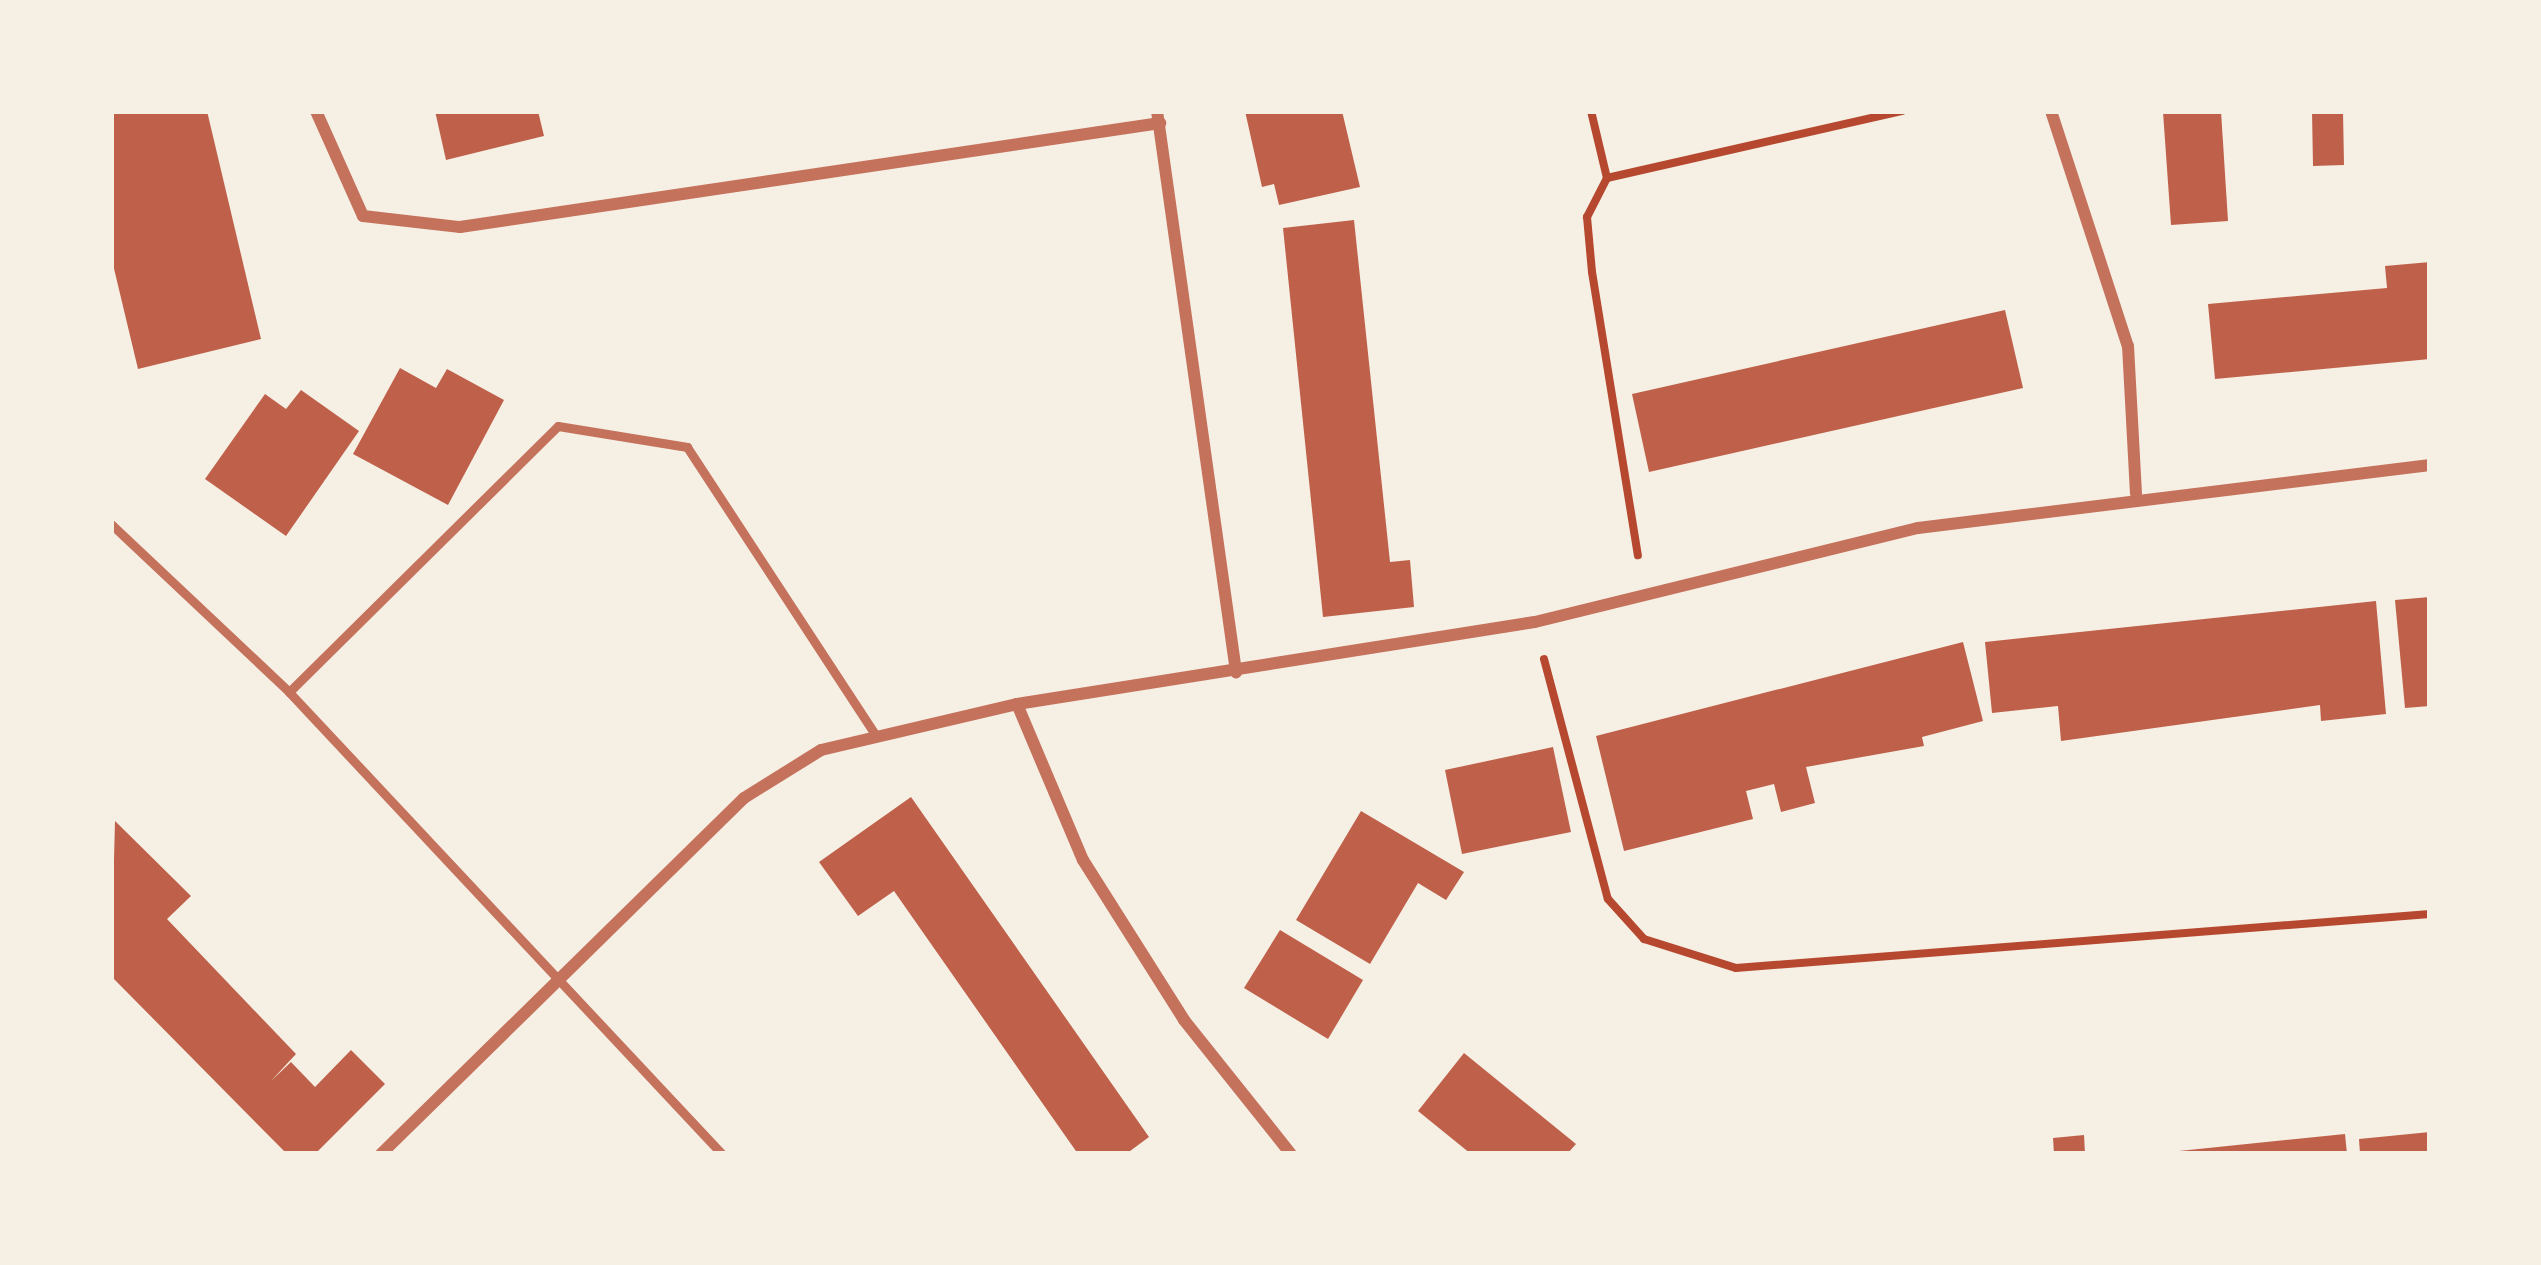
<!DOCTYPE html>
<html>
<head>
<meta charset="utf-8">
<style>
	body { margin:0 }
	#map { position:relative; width:2541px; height:1265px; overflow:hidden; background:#f6efe4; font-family:"Alegreya Sans",sans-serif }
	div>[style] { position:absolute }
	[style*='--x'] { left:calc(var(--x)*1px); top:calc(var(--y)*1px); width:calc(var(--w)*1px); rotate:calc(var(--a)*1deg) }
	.building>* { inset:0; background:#bf614a }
	.path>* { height:8px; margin:-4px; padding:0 4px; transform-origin:4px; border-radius:4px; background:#b5482f }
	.service>* { height:9px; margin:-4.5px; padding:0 4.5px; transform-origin:4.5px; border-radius:4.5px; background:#c5725c }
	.minor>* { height:12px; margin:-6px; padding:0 6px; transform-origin:6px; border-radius:6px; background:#c5725c }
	span { translate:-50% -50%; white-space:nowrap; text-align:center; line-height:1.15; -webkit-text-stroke:12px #f6efe4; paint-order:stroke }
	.frame { position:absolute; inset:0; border:114px solid #f6efe4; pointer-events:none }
</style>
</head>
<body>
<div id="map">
	<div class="building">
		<i style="clip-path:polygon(111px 111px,207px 111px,261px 339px,138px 369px,111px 256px)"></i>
		<i style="clip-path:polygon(435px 111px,538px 111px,544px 136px,446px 160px)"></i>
		<i style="clip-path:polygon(1245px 111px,1342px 111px,1360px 187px,1279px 205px,1274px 184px,1262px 187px)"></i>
		<i style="clip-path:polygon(2221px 111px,2228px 221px,2171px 225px,2163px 112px)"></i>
		<i style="clip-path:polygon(2312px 111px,2343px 111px,2344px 165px,2313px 166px)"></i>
		<i style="clip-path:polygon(1354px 220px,1390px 562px,1410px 560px,1414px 607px,1323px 617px,1283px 228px)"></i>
		<i style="clip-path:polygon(2430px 262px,2430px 359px,2215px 379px,2208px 304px,2387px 288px,2385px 266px)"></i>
		<i style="clip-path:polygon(2005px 310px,2023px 388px,1649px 472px,1632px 394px)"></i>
		<i style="clip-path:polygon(400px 368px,436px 388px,447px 369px,504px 400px,448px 505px,353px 454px)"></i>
		<i style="clip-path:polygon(301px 390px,359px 431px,286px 536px,205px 479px,265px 394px,286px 409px)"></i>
		<i style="clip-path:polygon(2430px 597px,2430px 706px,2405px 708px,2395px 600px)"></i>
		<i style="clip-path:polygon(2376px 601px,2386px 714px,2321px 721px,2320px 705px,2061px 741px,2058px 706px,1992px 713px,1985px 642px)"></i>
		<i style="clip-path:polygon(1963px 642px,1983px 721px,1922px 737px,1924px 746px,1806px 767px,1815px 803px,1781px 812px,1774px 784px,1746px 791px,1753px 819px,1624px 851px,1596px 736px)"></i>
		<i style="clip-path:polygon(1553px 747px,1571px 832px,1462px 854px,1445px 770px)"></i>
		<i style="clip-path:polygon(911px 797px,1149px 1137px,1126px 1154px,1078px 1154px,894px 891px,858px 916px,819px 862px)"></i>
		<i style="clip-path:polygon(1361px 811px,1464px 872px,1446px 900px,1418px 883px,1370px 964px,1296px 920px)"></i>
		<i style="clip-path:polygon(115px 821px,191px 896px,167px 919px,296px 1054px,271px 1081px,291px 1062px,315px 1087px,351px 1050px,385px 1084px,315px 1154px,287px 1154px,111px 976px)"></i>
		<i style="clip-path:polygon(1280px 930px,1363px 980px,1328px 1039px,1244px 988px)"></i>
		<i style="clip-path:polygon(1464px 1053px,1576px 1144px,1567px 1154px,1471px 1154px,1418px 1111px)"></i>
		<i style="clip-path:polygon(2430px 1132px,2430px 1154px,2360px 1154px,2359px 1139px)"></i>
		<i style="clip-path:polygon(2345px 1134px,2347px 1154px,2179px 1154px,2179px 1151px)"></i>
		<i style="clip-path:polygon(2084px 1135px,2085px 1154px,2054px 1154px,2053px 1138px)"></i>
	</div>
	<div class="path">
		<i style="--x:1591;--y:111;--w:69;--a:76.6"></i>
		<i style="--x:1607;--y:178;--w:44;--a:117.1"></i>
		<i style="--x:1587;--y:217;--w:55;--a:84.8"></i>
		<i style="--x:1592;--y:272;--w:287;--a:80.8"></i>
		<i style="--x:1607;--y:178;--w:303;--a:-12.8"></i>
		<i style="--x:1544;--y:659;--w:248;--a:75.1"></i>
		<i style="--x:1608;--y:899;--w:54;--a:48"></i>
		<i style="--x:1644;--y:939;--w:96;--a:17.5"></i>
		<i style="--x:1736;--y:968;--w:696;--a:-4.45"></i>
	</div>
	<div class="service">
		<i style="--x:111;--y:524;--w:245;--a:43.3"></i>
		<i style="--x:289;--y:692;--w:633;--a:46.86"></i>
		<i style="--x:289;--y:692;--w:378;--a:-44.7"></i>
		<i style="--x:558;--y:426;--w:131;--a:9.2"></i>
		<i style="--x:687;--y:447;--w:343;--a:56.8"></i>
	</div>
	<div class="minor">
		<i style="--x:316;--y:111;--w:115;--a:65.9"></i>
		<i style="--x:363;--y:216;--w:98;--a:6.5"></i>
		<i style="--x:460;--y:227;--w:708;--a:-8.45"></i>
		<i style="--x:1157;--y:111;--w:567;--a:81.98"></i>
		<i style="--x:2051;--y:111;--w:247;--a:71.9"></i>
		<i style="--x:2128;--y:346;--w:148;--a:86.9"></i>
		<i style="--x:1017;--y:704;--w:169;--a:67.1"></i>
		<i style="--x:1083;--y:860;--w:189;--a:57.7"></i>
		<i style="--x:1184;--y:1020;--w:171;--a:51.4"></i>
		<i style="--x:381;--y:1154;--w:508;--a:-44.44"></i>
		<i style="--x:744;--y:798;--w:91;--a:-31.9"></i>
		<i style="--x:821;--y:750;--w:201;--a:-13.2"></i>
		<i style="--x:1017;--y:704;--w:524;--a:-9"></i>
		<i style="--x:1535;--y:622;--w:394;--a:-13.8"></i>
		<i style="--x:1918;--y:528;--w:516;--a:-7.01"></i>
	</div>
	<div class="frame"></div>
</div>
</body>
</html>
